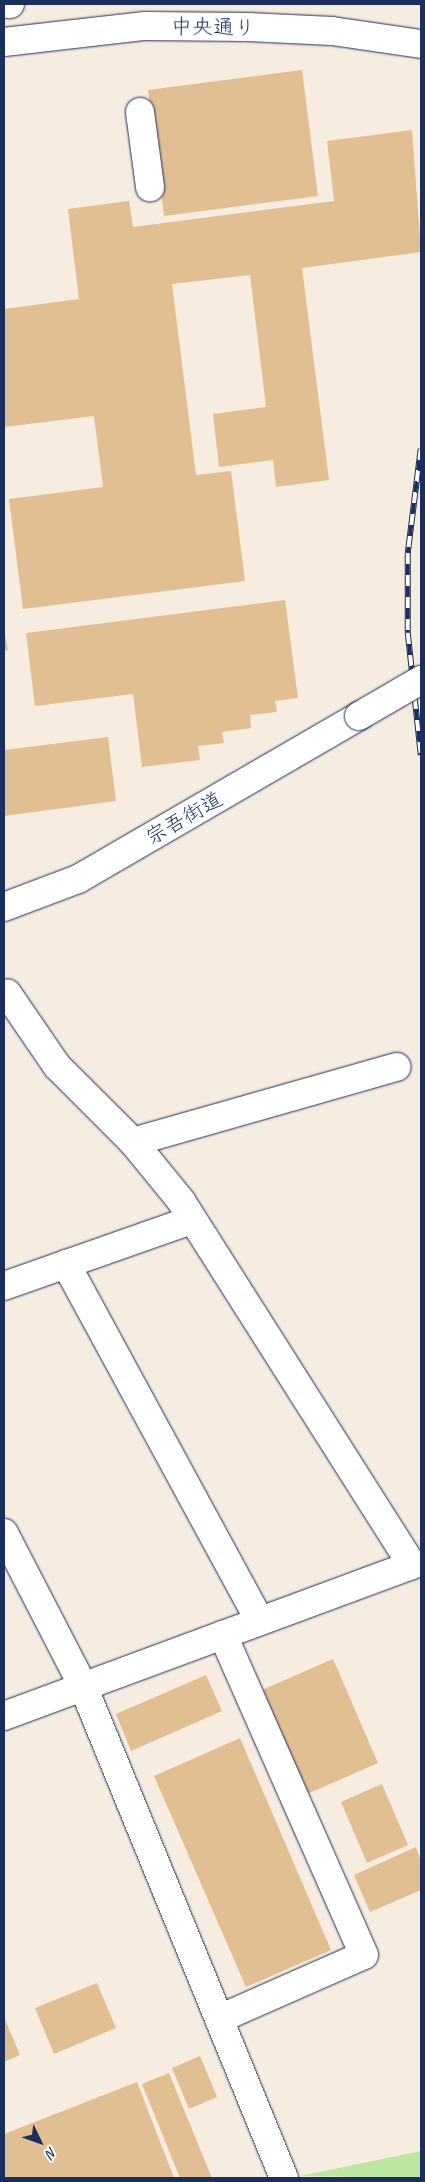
<!DOCTYPE html>
<html>
<head>
<meta charset="utf-8">
<style>
	body { margin:0 }
	#map { position:relative; width:425px; height:2182px; overflow:hidden; background:#f6ecdf; font-family:Caveat,"Klee One",sans-serif }
	div>[style] { position:absolute }
	[style*='--x'] { left:calc(var(--x)*1px); top:calc(var(--y)*1px); width:calc(var(--w)*1px); rotate:calc(var(--a)*1deg) }
	.green>* { inset:0; background:#bde6a2 }
	.building>* { inset:0; background:#e1bf93 }
	.roads { filter:drop-shadow(0 0 1px #1b2f5e) drop-shadow(0 0 1px #1b2f5e) }
	.minor>* { height:28px; margin:-14px; padding:0 14px; transform-origin:14px; border-radius:14px; background:#fff }
	.highway>* { height:28px; margin:-14px; padding:0 14px; transform-origin:14px; border-radius:14px; background:#fff }
	.rail>* { height:5.5px; margin-top:-2.75px; transform-origin:0; background:repeating-linear-gradient(90deg,#fff 0 11px,#1b2f5e 0 22px); box-sizing:border-box; border-block:1px solid #1b2f5e }
	.bridges { filter:drop-shadow(0 0 1px #1b2f5e) drop-shadow(0 0 1px #1b2f5e) }
	.minor-bridge>* { height:28px; margin:-14px; padding:0 14px; transform-origin:14px; border-radius:14px; background:#fff }
	span { translate:-50% -50%; white-space:nowrap; text-align:center; line-height:1.15; -webkit-text-stroke:4.5px #fff; paint-order:stroke }
	.street-label { font-size:21px; color:#1b2f5e }
	.frame { position:absolute; inset:0; border:5px solid #1b2f5e; pointer-events:none }
	.north { position:absolute; left:15px; top:2117px; width:50px; height:50px; -webkit-text-stroke:4px #fff; paint-order:stroke; rotate:132deg; font-size:14px; font-weight:700; line-height:20px; text-align:center; color:#1b2f5e }
	.north::after { content:''; display:block; margin:auto; width:18px; height:22px; background:#1b2f5e; clip-path:polygon(50% 0,100% 100%,50% 72%,0 100%) }
</style>
</head>
<body>
<div id="map">
	<div class="green">
		<i style="clip-path:polygon(421px 2151px,421px 2178px,300px 2176px)"></i>
	</div>
	<div class="building">
		<i style="clip-path:polygon(302px 70px,318px 196px,164px 216px,148px 90px)"></i>
		<i style="clip-path:polygon(412px 130px,421px 252px,302px 268px,329px 480px,276px 487px,273px 460px,219px 467px,213px 414px,266px 407px,250px 275px,172px 284px,196px 475px,231px 471px,245px 581px,23px 609px,9px 499px,103px 487px,94px 416px,4px 427px,4px 309px,79px 299px,68px 209px,129px 201px,133px 227px,334px 201px,327px 141px)"></i>
		<i style="clip-path:polygon(285px 600px,298px 698px,275px 701px,277px 712px,250px 715px,251px 728px,222px 732px,224px 743px,198px 746px,200px 760px,142px 767px,133px 694px,35px 706px,26px 633px)"></i>
		<i style="clip-path:polygon(4px 629px,8px 650px,4px 651px)"></i>
		<i style="clip-path:polygon(108px 737px,116px 801px,4px 816px,4px 750px)"></i>
		<i style="clip-path:polygon(333px 1659px,378px 1763px,307px 1794px,262px 1690px)"></i>
		<i style="clip-path:polygon(206px 1675px,222px 1711px,131px 1751px,116px 1714px)"></i>
		<i style="clip-path:polygon(240px 1738px,331px 1950px,246px 1987px,154px 1776px)"></i>
		<i style="clip-path:polygon(382px 1784px,408px 1845px,367px 1863px,341px 1802px)"></i>
		<i style="clip-path:polygon(416px 1847px,421px 1861px,421px 1890px,370px 1912px,354px 1875px)"></i>
		<i style="clip-path:polygon(97px 1983px,116px 2028px,54px 2054px,35px 2008px)"></i>
		<i style="clip-path:polygon(4px 2017px,20px 2055px,4px 2062px)"></i>
		<i style="clip-path:polygon(200px 2056px,217px 2097px,189px 2109px,172px 2068px)"></i>
		<i style="clip-path:polygon(169px 2073px,212px 2178px,180px 2178px,142px 2084px)"></i>
		<i style="clip-path:polygon(137px 2082px,174px 2178px,4px 2178px,4px 2134px)"></i>
	</div>
	<div class="roads">
		<div class="minor">
			<i style="--x:140;--y:112;--w:76;--a:82.4"></i>
			<i style="--x:4;--y:907;--w:79;--a:-20.7"></i>
			<i style="--x:78;--y:879;--w:325;--a:-30.1"></i>
			<i style="--x:133;--y:1142;--w:274;--a:-15.9"></i>
			<i style="--x:66;--y:1264;--w:406;--a:61.5"></i>
			<i style="--x:4;--y:1286;--w:198;--a:-19.4"></i>
			<i style="--x:4;--y:1533;--w:172;--a:62.7"></i>
			<i style="--x:83;--y:1686;--w:531;--a:67.78"></i>
			<i style="--x:4;--y:1716;--w:435;--a:-20.3"></i>
			<i style="--x:412;--y:1565;--w:430;--a:-122.4"></i>
			<i style="--x:182;--y:1202;--w:77;--a:-129.2"></i>
			<i style="--x:133;--y:1142;--w:107;--a:-135"></i>
			<i style="--x:57;--y:1066;--w:88;--a:-124.4"></i>
			<i style="--x:219;--y:2019;--w:158;--a:-23.8"></i>
			<i style="--x:364;--y:1955;--w:350;--a:-113.8"></i>
		</div>
		<div class="highway">
			<i style="--x:4;--y:4;--w:6;--a:0"></i>
			<i style="--x:4;--y:42;--w:142;--a:-6.5"></i>
			<i style="--x:145;--y:26;--w:103;--a:0.6"></i>
			<i style="--x:248;--y:27;--w:84;--a:2.7"></i>
			<i style="--x:332;--y:31;--w:90;--a:8.3"></i>
		</div>
	</div>
	<div class="rail">
		<i style="--x:421;--y:449;--w:105;--a:97.1"></i>
		<i style="--x:408;--y:553;--w:80;--a:90"></i>
		<i style="--x:408;--y:633;--w:123;--a:83.9"></i>
	</div>
	<div class="bridges">
		<div class="minor-bridge">
			<i style="--x:359;--y:716;--w:72;--a:-30.1"></i>
		</div>
	</div>
	<div class="street-label">
		<span style="left:213px;top:27px;rotate:1deg">中央通り</span>
		<span style="left:184px;top:818px;rotate:-30deg">宗吾街道</span>
	</div>
	<div class="frame"></div>
	<div class="north">N</div>
</div>
</body>
</html>
